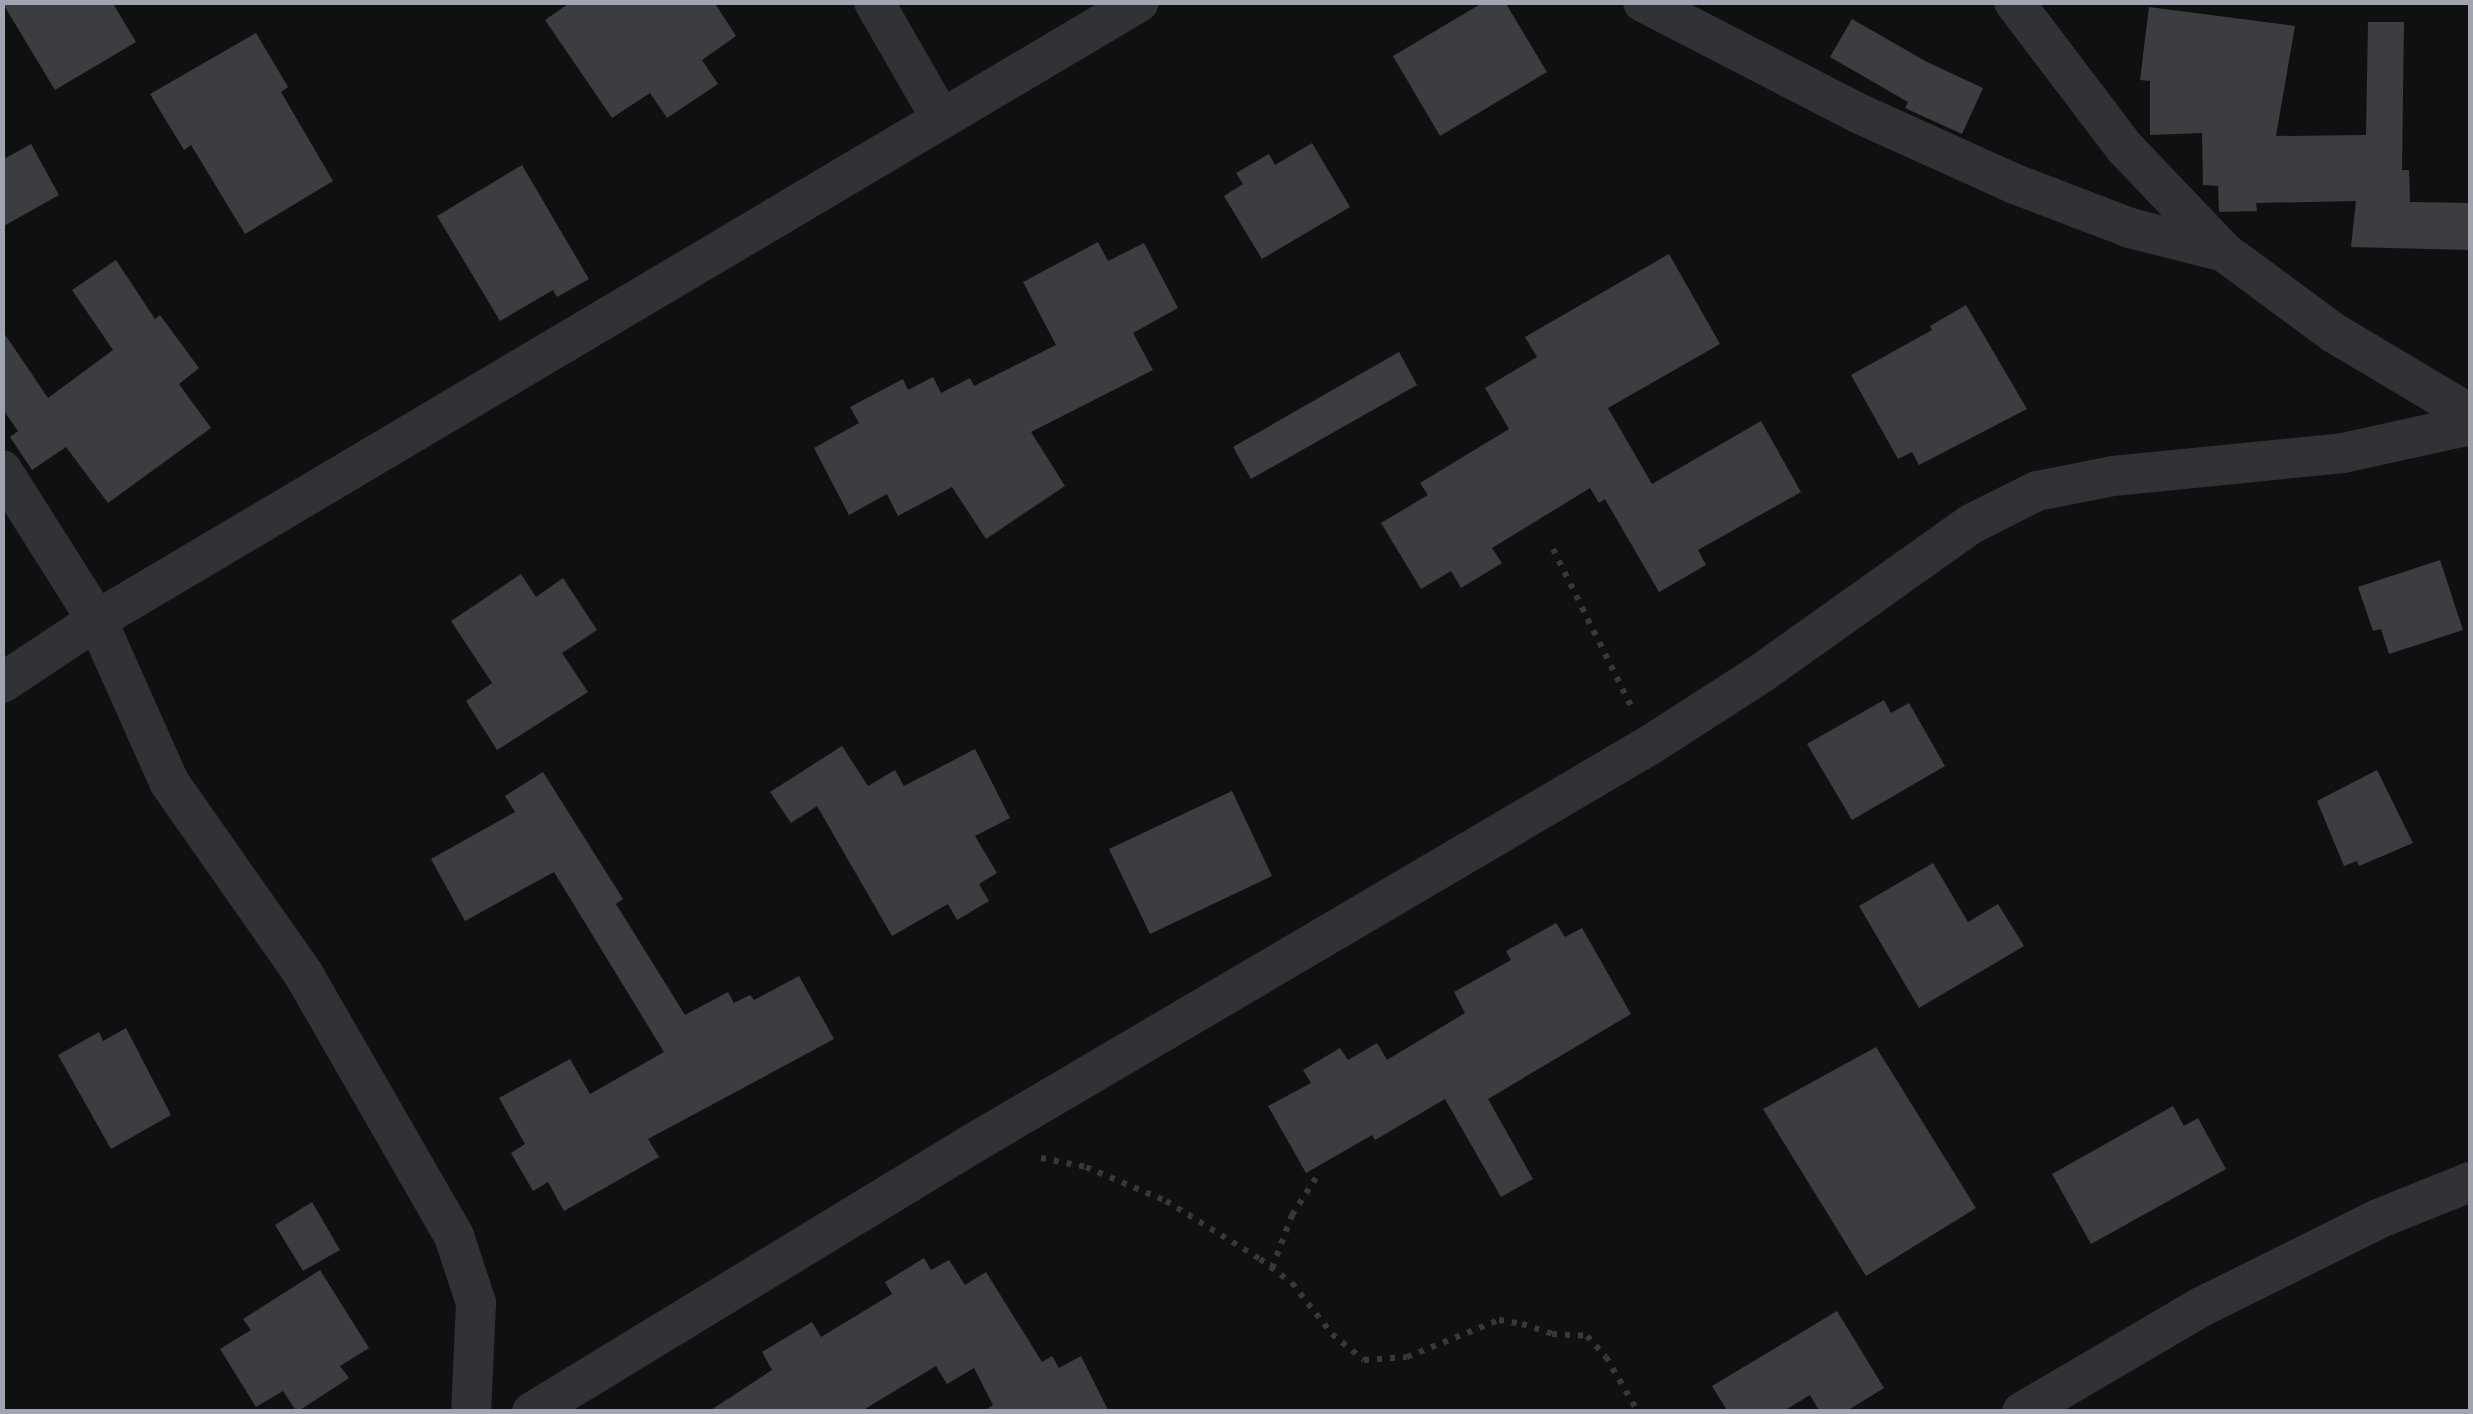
<!DOCTYPE html>
<html>
<head>
<meta charset="utf-8">
<style>
	body { margin:0 }
	#map { position:relative; width:2473px; height:1414px; overflow:hidden; background:#101011; font-family:Inter,sans-serif }
	div>[style] { position:absolute }
	[style*='--x'] { left:calc(var(--x)*1px); top:calc(var(--y)*1px); width:calc(var(--w)*1px); rotate:calc(var(--a)*1deg) }
	.building>* { inset:0; background:#3c3d41 }
	.path>* { height:6px; margin-top:-3px; transform-origin:0; background:repeating-linear-gradient(90deg,#37383d 0 5px,transparent 0 13px) }
	.minor>* { height:40px; margin:-20px; padding:0 20px; transform-origin:20px; border-radius:20px; background:#313136 }
	span { translate:-50% -50%; white-space:nowrap; text-align:center; line-height:1.15; -webkit-text-stroke:8px #0b0b0c; paint-order:stroke }
	.frame { position:absolute; inset:0; border:5px solid #a1a5b1; pointer-events:none }
</style>
</head>
<body>
<div id="map">
	<div class="building">
		<i style="clip-path:polygon(2px 2px,112px 2px,136px 42px,55px 90px)"></i>
		<i style="clip-path:polygon(571px 2px,714px 2px,736px 36px,702px 60px,718px 84px,667px 118px,650px 93px,612px 118px,545px 20px)"></i>
		<i style="clip-path:polygon(1484px 2px,1505px 2px,1547px 72px,1440px 136px,1393px 56px)"></i>
		<i style="clip-path:polygon(2149px 7px,2295px 26px,2276px 136px,2366px 135px,2368px 22px,2404px 22px,2402px 170px,2409px 170px,2410px 202px,2470px 203px,2470px 250px,2351px 247px,2356px 201px,2256px 203px,2257px 211px,2219px 212px,2218px 186px,2203px 185px,2202px 133px,2150px 135px,2150px 81px,2140px 80px)"></i>
		<i style="clip-path:polygon(1852px 19px,1927px 62px,1983px 88px,1962px 134px,1905px 108px,1908px 102px,1830px 57px)"></i>
		<i style="clip-path:polygon(256px 33px,288px 87px,281px 92px,333px 181px,245px 234px,191px 145px,184px 150px,150px 94px)"></i>
		<i style="clip-path:polygon(1312px 143px,1350px 207px,1262px 259px,1224px 196px,1243px 184px,1236px 173px,1269px 154px,1275px 165px)"></i>
		<i style="clip-path:polygon(31px 144px,59px 195px,2px 227px,2px 160px)"></i>
		<i style="clip-path:polygon(522px 165px,589px 279px,557px 297px,553px 290px,500px 321px,437px 216px)"></i>
		<i style="clip-path:polygon(1098px 242px,1108px 261px,1144px 243px,1178px 308px,1133px 333px,1153px 370px,1031px 432px,1065px 486px,986px 539px,952px 487px,898px 516px,887px 494px,849px 515px,814px 448px,859px 423px,850px 407px,903px 379px,908px 390px,933px 377px,941px 393px,970px 378px,974px 386px,1056px 345px,1023px 282px)"></i>
		<i style="clip-path:polygon(1669px 254px,1720px 344px,1608px 408px,1652px 484px,1761px 421px,1801px 492px,1698px 550px,1706px 565px,1659px 592px,1605px 499px,1599px 503px,1590px 488px,1492px 548px,1502px 563px,1461px 588px,1451px 571px,1421px 589px,1381px 523px,1428px 495px,1420px 483px,1509px 429px,1485px 388px,1537px 357px,1525px 337px)"></i>
		<i style="clip-path:polygon(116px 260px,155px 319px,160px 315px,199px 368px,179px 384px,211px 428px,108px 503px,66px 447px,32px 470px,10px 437px,18px 431px,2px 408px,2px 330px,48px 398px,113px 350px,72px 290px)"></i>
		<i style="clip-path:polygon(1966px 305px,2027px 409px,1919px 465px,1912px 452px,1898px 459px,1851px 375px,1932px 330px,1930px 326px)"></i>
		<i style="clip-path:polygon(1399px 352px,1417px 385px,1251px 479px,1233px 447px)"></i>
		<i style="clip-path:polygon(2440px 560px,2463px 630px,2389px 654px,2381px 629px,2373px 631px,2358px 587px)"></i>
		<i style="clip-path:polygon(521px 574px,536px 597px,563px 578px,597px 630px,562px 653px,588px 692px,497px 750px,466px 701px,492px 683px,451px 621px)"></i>
		<i style="clip-path:polygon(1884px 700px,1891px 713px,1909px 703px,1945px 766px,1852px 820px,1807px 744px)"></i>
		<i style="clip-path:polygon(842px 746px,868px 786px,895px 770px,904px 786px,975px 749px,1010px 818px,975px 836px,997px 873px,979px 884px,989px 901px,957px 920px,948px 904px,892px 936px,817px 806px,791px 823px,770px 792px)"></i>
		<i style="clip-path:polygon(2377px 770px,2413px 843px,2359px 866px,2357px 861px,2344px 866px,2317px 801px)"></i>
		<i style="clip-path:polygon(543px 772px,623px 899px,616px 904px,685px 1015px,728px 992px,734px 1003px,750px 995px,754px 1000px,799px 976px,834px 1039px,648px 1139px,659px 1157px,564px 1211px,548px 1182px,533px 1191px,511px 1153px,525px 1144px,499px 1098px,570px 1059px,590px 1094px,664px 1052px,554px 872px,465px 921px,431px 859px,515px 812px,505px 796px)"></i>
		<i style="clip-path:polygon(1232px 791px,1272px 876px,1150px 934px,1109px 849px)"></i>
		<i style="clip-path:polygon(1933px 863px,1968px 922px,1998px 904px,2024px 946px,1919px 1008px,1859px 906px)"></i>
		<i style="clip-path:polygon(1556px 923px,1565px 937px,1582px 928px,1631px 1014px,1488px 1099px,1533px 1179px,1501px 1197px,1445px 1099px,1375px 1140px,1372px 1135px,1306px 1173px,1268px 1106px,1311px 1083px,1303px 1070px,1340px 1048px,1348px 1060px,1377px 1043px,1387px 1060px,1465px 1013px,1454px 992px,1511px 960px,1506px 951px)"></i>
		<i style="clip-path:polygon(126px 1028px,171px 1115px,111px 1149px,58px 1055px,99px 1032px,103px 1041px)"></i>
		<i style="clip-path:polygon(1876px 1047px,1976px 1208px,1866px 1276px,1763px 1109px)"></i>
		<i style="clip-path:polygon(2173px 1106px,2184px 1126px,2198px 1118px,2226px 1169px,2091px 1244px,2052px 1174px)"></i>
		<i style="clip-path:polygon(312px 1202px,340px 1250px,303px 1271px,275px 1225px)"></i>
		<i style="clip-path:polygon(924px 1258px,931px 1270px,949px 1260px,965px 1285px,986px 1272px,1042px 1362px,1052px 1356px,1059px 1368px,1081px 1356px,1109px 1412px,982px 1412px,993px 1405px,974px 1368px,947px 1384px,936px 1366px,860px 1412px,708px 1412px,772px 1370px,762px 1352px,812px 1322px,821px 1337px,892px 1294px,885px 1282px)"></i>
		<i style="clip-path:polygon(320px 1270px,369px 1348px,340px 1366px,349px 1378px,297px 1412px,283px 1391px,256px 1407px,220px 1349px,251px 1330px,243px 1319px)"></i>
		<i style="clip-path:polygon(1837px 1311px,1884px 1388px,1845px 1412px,1820px 1412px,1810px 1395px,1782px 1412px,1728px 1412px,1712px 1386px)"></i>
	</div>
	<div class="path">
		<i style="--x:1553;--y:549;--w:178;--a:63.6"></i>
		<i style="--x:1041;--y:1158;--w:46;--a:11.3"></i>
		<i style="--x:1086;--y:1167;--w:87;--a:23"></i>
		<i style="--x:1166;--y:1201;--w:110;--a:31.7"></i>
		<i style="--x:1260;--y:1259;--w:40;--a:37"></i>
		<i style="--x:1292;--y:1283;--w:65;--a:51.9"></i>
		<i style="--x:1332;--y:1334;--w:41;--a:39.1"></i>
		<i style="--x:1364;--y:1360;--w:43;--a:-4"></i>
		<i style="--x:1407;--y:1357;--w:99;--a:-21.9"></i>
		<i style="--x:1499;--y:1320;--w:23;--a:10"></i>
		<i style="--x:1522;--y:1324;--w:32;--a:18"></i>
		<i style="--x:1552;--y:1334;--w:35;--a:3"></i>
		<i style="--x:1587;--y:1336;--w:28;--a:48"></i>
		<i style="--x:1606;--y:1357;--w:64;--a:59.8"></i>
		<i style="--x:1272;--y:1268;--w:57;--a:-69.3"></i>
		<i style="--x:1292;--y:1215;--w:46;--a:-57.3"></i>
	</div>
	<div class="minor">
		<i style="--x:874;--y:2;--w:133;--a:60.1"></i>
		<i style="--x:1643;--y:2;--w:244;--a:27.3"></i>
		<i style="--x:1860;--y:114;--w:170;--a:24.3"></i>
		<i style="--x:2015;--y:184;--w:123;--a:20.9"></i>
		<i style="--x:2130;--y:228;--w:97;--a:14.3"></i>
		<i style="--x:2014;--y:2;--w:183;--a:52.8"></i>
		<i style="--x:2125;--y:148;--w:144;--a:46.4"></i>
		<i style="--x:2224;--y:252;--w:137;--a:36.4"></i>
		<i style="--x:2334;--y:333;--w:158;--a:30.8"></i>
		<i style="--x:2;--y:470;--w:178;--a:57.7"></i>
		<i style="--x:97;--y:620;--w:177;--a:66"></i>
		<i style="--x:169;--y:782;--w:236;--a:55"></i>
		<i style="--x:304;--y:975;--w:301;--a:60.1"></i>
		<i style="--x:454;--y:1236;--w:71;--a:71.8"></i>
		<i style="--x:476;--y:1303;--w:109;--a:92.6"></i>
		<i style="--x:2;--y:683;--w:114;--a:-33.6"></i>
		<i style="--x:97;--y:620;--w:1211;--a:-30.67"></i>
		<i style="--x:532;--y:1412;--w:515;--a:-31.35"></i>
		<i style="--x:972;--y:1144;--w:787;--a:-30.48"></i>
		<i style="--x:1650;--y:745;--w:131;--a:-32.8"></i>
		<i style="--x:1760;--y:674;--w:259;--a:-35.4"></i>
		<i style="--x:1971;--y:524;--w:74;--a:-26.6"></i>
		<i style="--x:2037;--y:491;--w:77;--a:-11.2"></i>
		<i style="--x:2113;--y:476;--w:231;--a:-5.7"></i>
		<i style="--x:2343;--y:453;--w:130;--a:-12.4"></i>
		<i style="--x:2022;--y:1412;--w:208;--a:-30.4"></i>
		<i style="--x:2201;--y:1307;--w:198;--a:-26.4"></i>
		<i style="--x:2378;--y:1219;--w:99;--a:-21.9"></i>
	</div>
	<div class="frame"></div>
</div>
</body>
</html>
